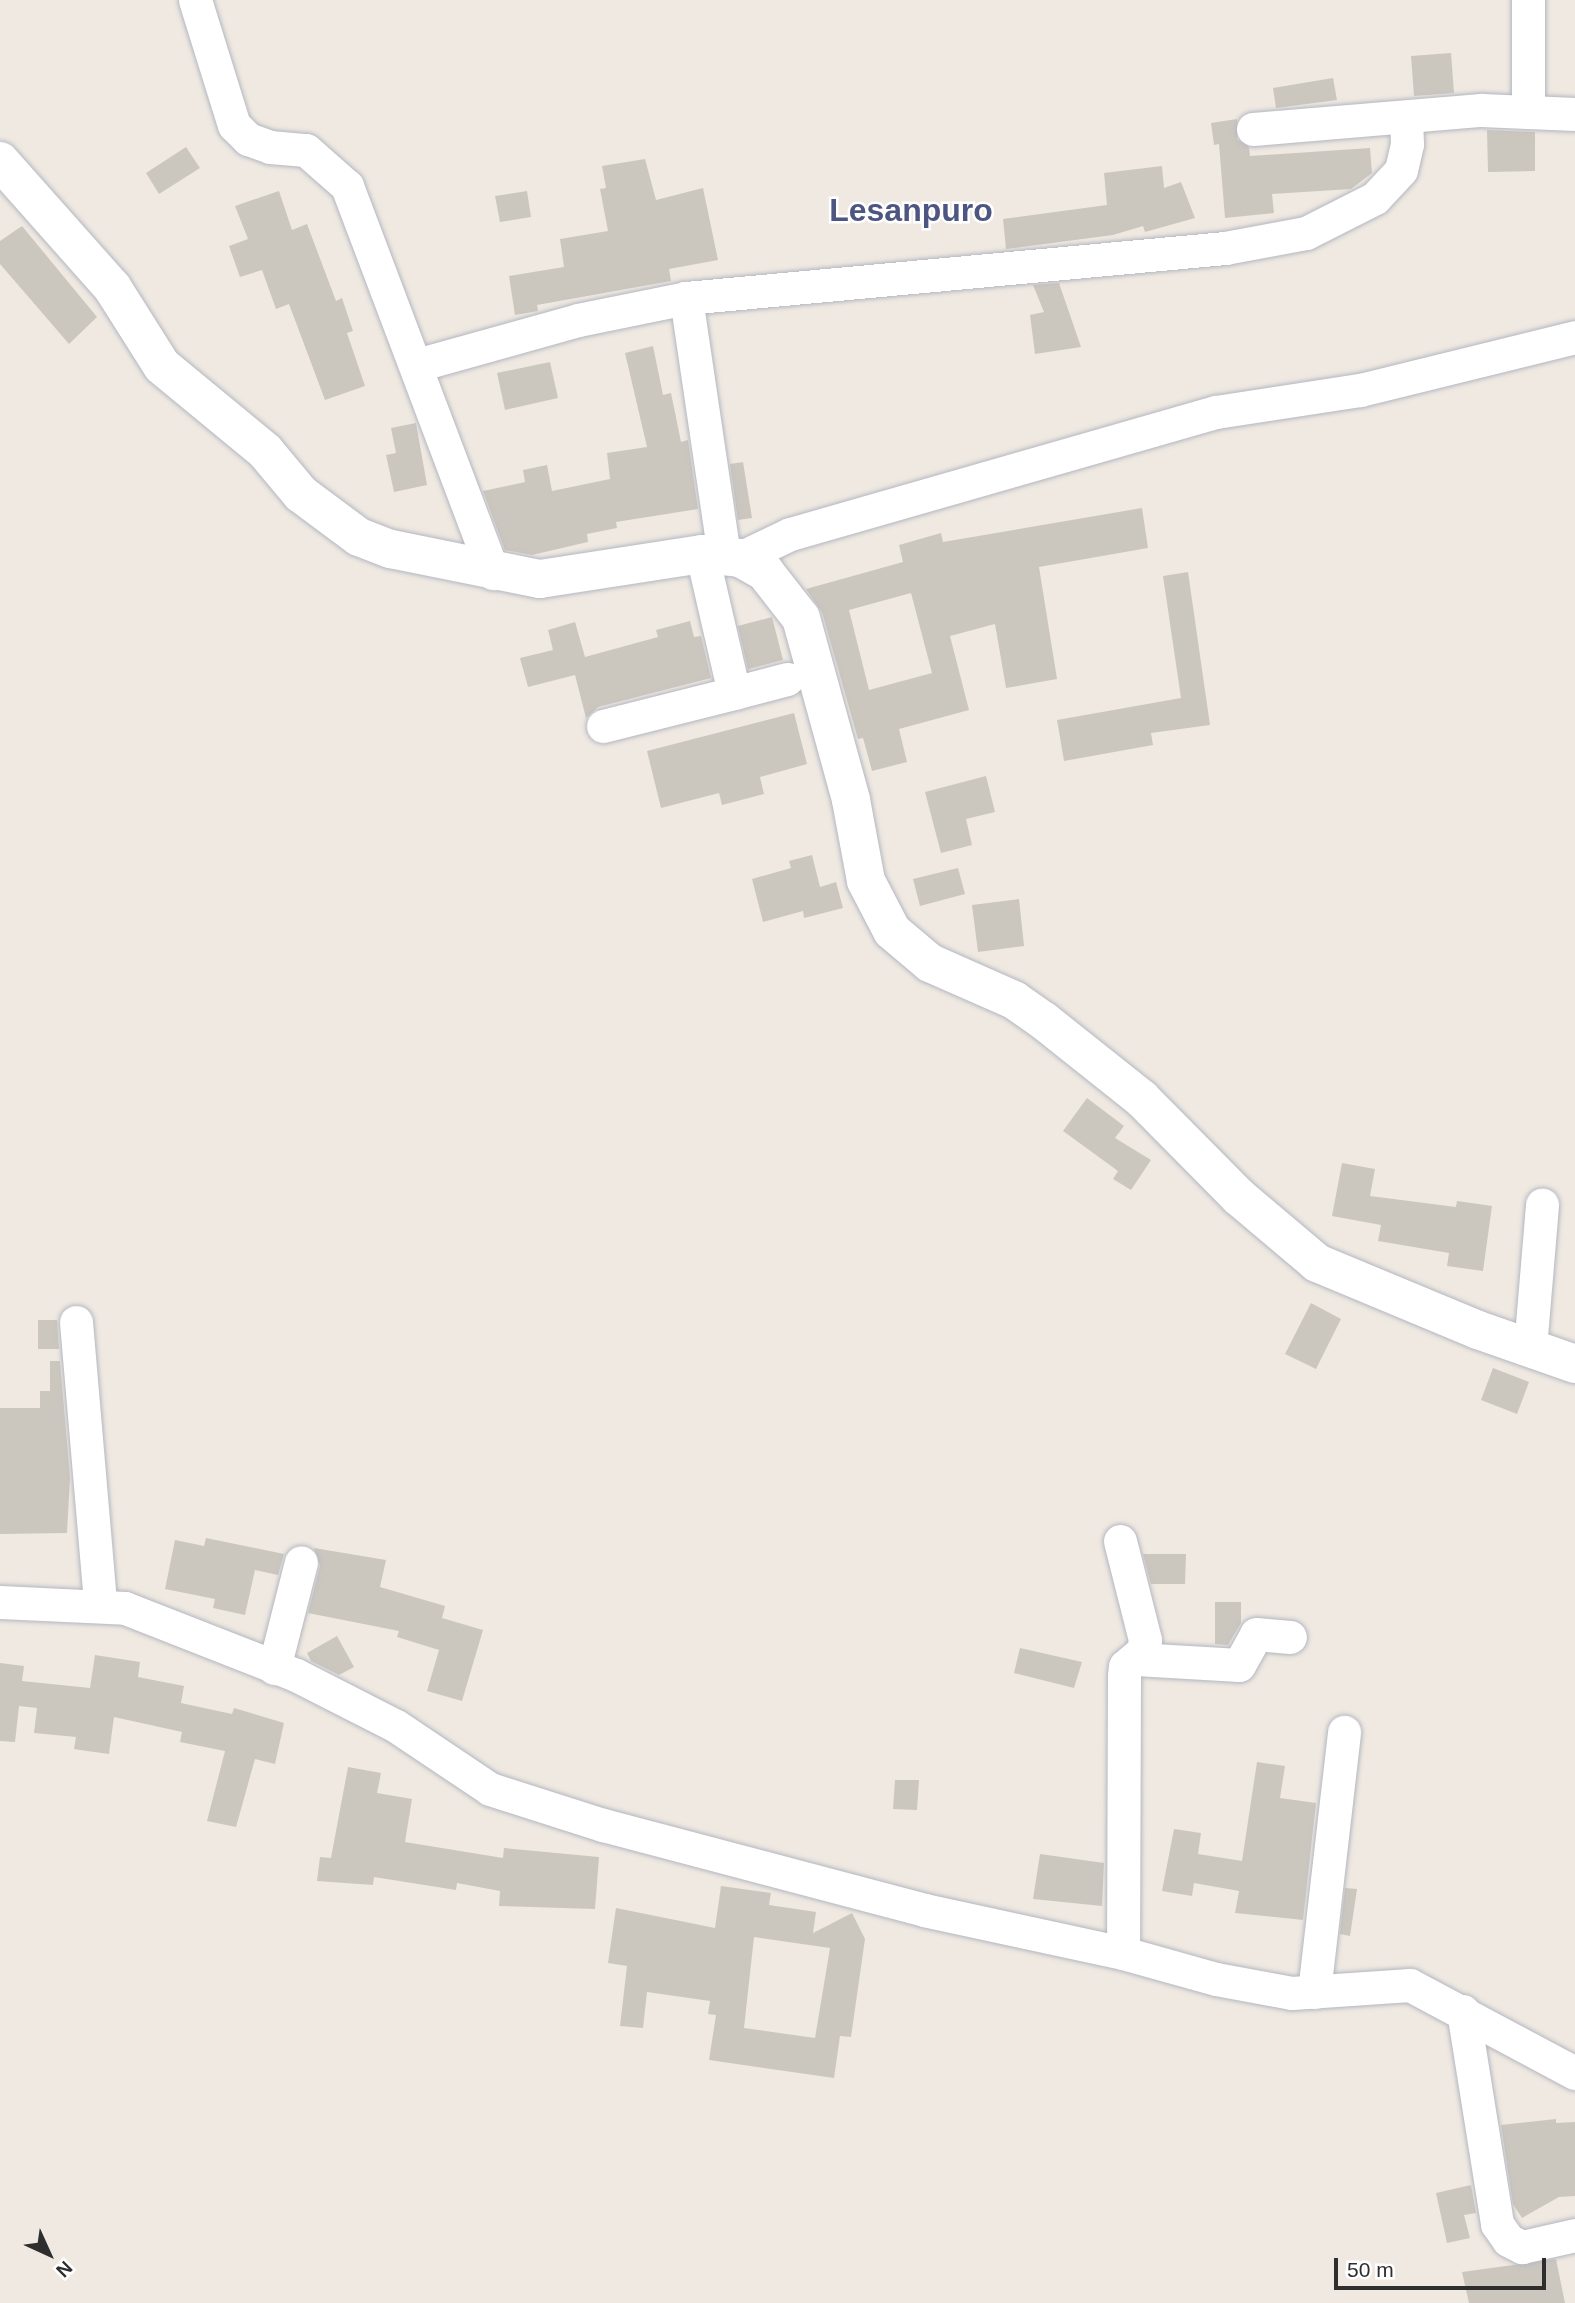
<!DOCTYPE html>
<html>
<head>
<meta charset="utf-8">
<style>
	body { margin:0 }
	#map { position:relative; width:1575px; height:2303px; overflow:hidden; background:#efe9e1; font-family:Arial,sans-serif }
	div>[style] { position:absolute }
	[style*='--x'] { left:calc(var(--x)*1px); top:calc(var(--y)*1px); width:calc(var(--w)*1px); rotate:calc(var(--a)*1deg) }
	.building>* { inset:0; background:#cbc7bf }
	.roads { filter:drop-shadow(0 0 2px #b4b7c1) drop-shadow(0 0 2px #b4b7c1) }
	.street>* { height:33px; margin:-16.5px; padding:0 16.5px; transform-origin:16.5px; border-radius:16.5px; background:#fff }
	.secondary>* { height:38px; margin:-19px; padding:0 19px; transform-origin:19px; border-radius:19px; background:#fff }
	span { translate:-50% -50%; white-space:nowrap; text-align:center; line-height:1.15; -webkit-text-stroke:5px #fff; paint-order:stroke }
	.district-label { font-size:32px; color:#4d5680; font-weight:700 }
	.north { position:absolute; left:14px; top:2219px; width:70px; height:70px; -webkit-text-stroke:5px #fff; paint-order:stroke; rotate:135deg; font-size:19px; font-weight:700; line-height:28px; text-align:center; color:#2e2e2e }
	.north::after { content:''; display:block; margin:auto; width:24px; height:32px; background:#2e2e2e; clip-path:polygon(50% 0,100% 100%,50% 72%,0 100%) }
	.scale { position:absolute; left:1334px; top:2258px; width:212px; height:32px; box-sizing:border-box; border:4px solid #2e2e2e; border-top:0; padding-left:9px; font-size:21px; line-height:24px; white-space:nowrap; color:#2e2e2e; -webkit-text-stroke:5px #fff; paint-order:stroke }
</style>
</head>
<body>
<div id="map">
	<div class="building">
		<i style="clip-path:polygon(1451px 53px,1454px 93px,1414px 96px,1411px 56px)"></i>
		<i style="clip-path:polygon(1333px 78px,1337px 100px,1276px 108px,1273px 88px)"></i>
		<i style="clip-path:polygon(1237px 119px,1237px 139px,1249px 147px,1250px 156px,1370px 148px,1372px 173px,1351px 189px,1272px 194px,1274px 213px,1225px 218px,1219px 144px,1214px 145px,1211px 123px)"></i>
		<i style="clip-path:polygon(1487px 130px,1535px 132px,1535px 171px,1488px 172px)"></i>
		<i style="clip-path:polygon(186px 147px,200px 168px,159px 194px,146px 173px)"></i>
		<i style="clip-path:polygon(645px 159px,656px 200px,703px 188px,718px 260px,669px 269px,671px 281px,537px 305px,538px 311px,515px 315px,509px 276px,564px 267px,560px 239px,608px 231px,600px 189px,606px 188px,602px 166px)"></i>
		<i style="clip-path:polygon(1162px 166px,1164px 188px,1181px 182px,1195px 218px,1145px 232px,1143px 226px,1113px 235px,1006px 249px,1003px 219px,1107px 205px,1104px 173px)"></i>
		<i style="clip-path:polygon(279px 191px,292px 230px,307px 224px,336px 301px,342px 298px,353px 331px,347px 333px,365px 386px,325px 400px,289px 304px,276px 309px,262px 270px,240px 277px,229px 246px,248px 239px,235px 206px)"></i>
		<i style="clip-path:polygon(527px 191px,531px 217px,500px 222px,495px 196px)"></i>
		<i style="clip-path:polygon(22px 226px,97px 317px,69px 344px,0 264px,0 241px)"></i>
		<i style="clip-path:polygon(1059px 283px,1081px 347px,1035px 354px,1030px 315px,1044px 312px,1033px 285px)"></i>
		<i style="clip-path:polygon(653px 346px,663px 395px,671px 393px,681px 442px,688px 440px,698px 509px,616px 522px,617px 528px,587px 534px,588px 542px,532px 555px,505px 550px,483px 491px,525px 482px,523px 470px,547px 465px,552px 491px,610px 479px,607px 453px,647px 447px,625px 353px)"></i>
		<i style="clip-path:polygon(550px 362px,558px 398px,505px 410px,497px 373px)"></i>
		<i style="clip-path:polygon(416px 423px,427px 485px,394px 492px,386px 455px,396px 453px,391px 428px)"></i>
		<i style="clip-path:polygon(743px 462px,752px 518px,738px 520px,730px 464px)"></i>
		<i style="clip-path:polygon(evenodd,1142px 508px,1148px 548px,1039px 567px,1057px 679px,1006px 688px,995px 624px,950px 636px,969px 710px,899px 729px,907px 762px,872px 771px,863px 738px,858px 739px,822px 612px,806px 589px,903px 562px,899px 545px,941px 533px,943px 542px,1142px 508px,911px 593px,932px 673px,869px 690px,849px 610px,911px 593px)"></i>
		<i style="clip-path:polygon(1188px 572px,1210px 725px,1151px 733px,1153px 745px,1064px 761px,1057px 720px,1181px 698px,1163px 576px)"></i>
		<i style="clip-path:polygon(772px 617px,783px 660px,748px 669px,738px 626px)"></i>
		<i style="clip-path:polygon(690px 621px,694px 637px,701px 636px,711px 678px,598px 707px,586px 718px,575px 675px,528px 687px,520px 658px,553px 650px,548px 630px,575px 622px,585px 657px,658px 637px,656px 630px)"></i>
		<i style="clip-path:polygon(794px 713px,807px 764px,760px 777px,764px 794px,722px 805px,719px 793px,661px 808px,647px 751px)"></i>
		<i style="clip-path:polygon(986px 776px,995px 812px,966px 819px,972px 845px,941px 853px,925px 792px)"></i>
		<i style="clip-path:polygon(812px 855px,820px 887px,836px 882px,843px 908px,804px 918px,803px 911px,763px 922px,752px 879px,791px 868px,789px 861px)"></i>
		<i style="clip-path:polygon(958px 868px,965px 894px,920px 906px,913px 879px)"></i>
		<i style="clip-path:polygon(1019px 899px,1024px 946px,978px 952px,972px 905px)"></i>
		<i style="clip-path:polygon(1087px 1098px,1124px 1126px,1115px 1138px,1151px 1160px,1131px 1190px,1113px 1179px,1118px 1171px,1063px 1131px)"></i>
		<i style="clip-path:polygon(1342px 1163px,1375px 1169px,1370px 1196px,1456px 1207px,1457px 1201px,1492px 1206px,1483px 1271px,1447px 1266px,1449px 1253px,1378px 1241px,1381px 1225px,1332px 1216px)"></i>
		<i style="clip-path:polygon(1311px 1303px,1341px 1319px,1316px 1369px,1285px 1354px)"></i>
		<i style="clip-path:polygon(38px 1320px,57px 1320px,59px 1349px,38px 1349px)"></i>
		<i style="clip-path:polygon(50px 1361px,60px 1361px,70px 1478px,67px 1533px,0 1534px,0 1408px,40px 1408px,40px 1391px,50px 1391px)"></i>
		<i style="clip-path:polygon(1493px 1368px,1529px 1382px,1517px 1414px,1481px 1400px)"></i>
		<i style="clip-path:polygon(206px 1538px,284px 1554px,278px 1575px,255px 1570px,245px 1615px,213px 1608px,215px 1599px,165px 1589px,175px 1540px,204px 1546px)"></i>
		<i style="clip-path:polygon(314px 1548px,386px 1560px,380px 1587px,445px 1606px,442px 1618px,483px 1630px,462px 1701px,427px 1691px,439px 1650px,397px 1637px,399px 1631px,308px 1613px,320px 1566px)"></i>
		<i style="clip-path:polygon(1143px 1554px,1186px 1554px,1185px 1584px,1151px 1584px)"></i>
		<i style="clip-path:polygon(1215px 1602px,1241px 1602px,1241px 1623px,1228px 1645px,1215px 1644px)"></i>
		<i style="clip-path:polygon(337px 1636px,354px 1667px,339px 1675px,311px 1661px,307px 1653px)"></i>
		<i style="clip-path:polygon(1020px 1648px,1082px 1662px,1074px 1688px,1014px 1673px)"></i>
		<i style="clip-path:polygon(95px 1655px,140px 1662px,138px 1677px,184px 1686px,181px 1703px,232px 1714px,234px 1708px,284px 1723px,275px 1764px,255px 1759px,236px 1827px,207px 1821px,225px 1751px,180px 1742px,182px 1732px,114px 1717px,109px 1754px,87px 1751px,74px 1749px,76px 1737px,34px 1733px,37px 1708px,19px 1706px,15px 1742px,0 1741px,0 1663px,24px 1666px,22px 1681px,90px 1688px)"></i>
		<i style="clip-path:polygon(1257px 1762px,1285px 1766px,1280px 1798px,1316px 1803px,1303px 1920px,1235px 1913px,1239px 1891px,1194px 1883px,1192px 1896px,1162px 1891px,1174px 1829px,1201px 1833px,1198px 1854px,1242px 1861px)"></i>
		<i style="clip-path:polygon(348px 1767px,381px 1773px,377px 1793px,412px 1799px,405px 1842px,503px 1858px,504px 1848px,599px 1857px,595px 1909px,499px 1906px,500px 1891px,457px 1883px,456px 1890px,374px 1877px,373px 1885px,317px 1881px,320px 1857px,331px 1858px)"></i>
		<i style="clip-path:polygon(895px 1780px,919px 1780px,917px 1810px,893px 1809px)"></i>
		<i style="clip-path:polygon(1040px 1854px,1104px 1863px,1102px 1906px,1033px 1899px)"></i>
		<i style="clip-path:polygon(evenodd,721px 1886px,771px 1893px,769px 1905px,816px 1912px,813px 1933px,852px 1913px,865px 1939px,851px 2037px,840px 2036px,834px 2078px,709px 2060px,716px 2015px,708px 2014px,710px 2001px,647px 1992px,643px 2028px,620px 2026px,627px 1966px,608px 1963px,616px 1908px,715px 1928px,721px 1886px,754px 1937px,830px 1948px,815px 2038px,744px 2028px,754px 1937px)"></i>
		<i style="clip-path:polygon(1345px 1888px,1357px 1889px,1350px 1936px,1340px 1934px)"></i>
		<i style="clip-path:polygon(1556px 2119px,1556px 2123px,1575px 2122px,1575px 2196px,1559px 2197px,1522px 2218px,1513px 2204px,1501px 2125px)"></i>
		<i style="clip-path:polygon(1471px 2185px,1476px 2213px,1464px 2215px,1470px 2238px,1447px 2243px,1436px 2193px)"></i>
		<i style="clip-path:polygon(1556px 2259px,1565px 2303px,1469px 2303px,1462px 2272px)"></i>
	</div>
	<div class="roads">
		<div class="street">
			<i style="--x:195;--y:0;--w:131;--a:72.7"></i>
			<i style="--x:234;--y:125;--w:20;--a:45"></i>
			<i style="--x:248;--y:139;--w:23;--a:20"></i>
			<i style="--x:270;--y:147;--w:36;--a:5"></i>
			<i style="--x:306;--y:150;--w:55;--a:41.3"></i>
			<i style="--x:347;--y:186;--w:414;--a:69.3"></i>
			<i style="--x:1528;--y:0;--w:112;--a:90"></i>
			<i style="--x:1253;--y:129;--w:229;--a:-4.8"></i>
			<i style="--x:1481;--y:110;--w:94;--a:2.4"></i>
			<i style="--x:686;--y:298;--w:259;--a:81.6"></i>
			<i style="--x:417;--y:365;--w:167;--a:-15.6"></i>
			<i style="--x:578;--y:320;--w:110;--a:-11.5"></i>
			<i style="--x:686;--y:298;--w:541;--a:-5.3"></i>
			<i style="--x:1225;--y:248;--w:82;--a:-10.5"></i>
			<i style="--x:1306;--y:233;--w:77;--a:-26.9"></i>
			<i style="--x:1375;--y:198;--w:38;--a:-47"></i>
			<i style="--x:1401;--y:170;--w:27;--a:-77"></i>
			<i style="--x:1407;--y:144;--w:27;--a:-92"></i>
			<i style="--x:740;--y:558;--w:55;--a:-25.6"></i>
			<i style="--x:790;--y:534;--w:443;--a:-16"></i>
			<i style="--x:1216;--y:412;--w:146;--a:-8.7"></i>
			<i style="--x:1360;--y:390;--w:221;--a:-13.8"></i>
			<i style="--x:734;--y:693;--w:55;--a:-14.8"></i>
			<i style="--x:603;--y:726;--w:135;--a:-14.1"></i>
			<i style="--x:734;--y:693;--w:143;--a:-103"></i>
			<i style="--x:76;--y:1322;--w:282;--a:85.1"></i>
			<i style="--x:1530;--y:1348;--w:144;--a:-85.2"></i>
			<i style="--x:1120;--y:1541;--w:102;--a:75.8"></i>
			<i style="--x:1145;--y:1640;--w:11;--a:100"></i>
			<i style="--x:1143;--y:1651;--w:23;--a:140"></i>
			<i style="--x:1125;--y:1666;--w:10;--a:96"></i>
			<i style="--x:1124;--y:1676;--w:277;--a:90.2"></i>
			<i style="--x:0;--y:1602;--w:125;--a:2.7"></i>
			<i style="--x:125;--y:1608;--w:184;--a:21.4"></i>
			<i style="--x:296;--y:1675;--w:112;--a:27"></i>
			<i style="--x:396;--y:1726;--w:113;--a:33.8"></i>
			<i style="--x:490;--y:1789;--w:119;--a:17.7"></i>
			<i style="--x:603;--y:1825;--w:332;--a:14.8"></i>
			<i style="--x:924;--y:1910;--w:204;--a:12.2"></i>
			<i style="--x:1123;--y:1953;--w:97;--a:15.6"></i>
			<i style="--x:1216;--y:1979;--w:77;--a:10.4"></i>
			<i style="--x:1292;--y:1993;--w:118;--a:-3.9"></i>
			<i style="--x:1410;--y:1985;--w:187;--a:28.1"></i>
			<i style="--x:1136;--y:1659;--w:103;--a:3.3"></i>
			<i style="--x:1239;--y:1665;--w:35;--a:-61"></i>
			<i style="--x:1256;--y:1634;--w:34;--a:5"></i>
			<i style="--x:274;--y:1668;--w:109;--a:-75.7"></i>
			<i style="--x:1314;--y:1992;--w:262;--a:-83.4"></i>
			<i style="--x:1463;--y:2011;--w:216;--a:80.9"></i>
			<i style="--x:1497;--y:2224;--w:19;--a:55"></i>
			<i style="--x:1508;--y:2240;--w:16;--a:27"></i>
			<i style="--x:1522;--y:2247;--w:54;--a:-12.8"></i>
		</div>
		<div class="secondary">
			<i style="--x:0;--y:161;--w:169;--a:48.4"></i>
			<i style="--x:112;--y:287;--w:93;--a:57.7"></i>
			<i style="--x:162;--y:366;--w:134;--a:39.5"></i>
			<i style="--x:265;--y:451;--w:56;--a:50.1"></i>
			<i style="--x:301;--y:494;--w:72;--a:36.6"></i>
			<i style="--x:359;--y:537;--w:34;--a:21"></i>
			<i style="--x:391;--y:549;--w:152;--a:11.4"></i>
			<i style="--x:540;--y:579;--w:164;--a:-8.8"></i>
			<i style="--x:702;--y:554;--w:38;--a:6"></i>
			<i style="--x:740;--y:558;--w:29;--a:29"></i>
			<i style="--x:765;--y:572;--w:58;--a:52"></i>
			<i style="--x:801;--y:618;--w:189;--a:74.6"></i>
			<i style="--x:851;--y:800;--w:82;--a:79.5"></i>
			<i style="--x:866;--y:881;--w:56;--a:62.5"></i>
			<i style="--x:892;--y:931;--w:50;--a:40.1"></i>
			<i style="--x:930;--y:963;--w:92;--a:23.8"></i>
			<i style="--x:1014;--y:1000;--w:37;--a:35"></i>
			<i style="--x:1044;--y:1021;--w:125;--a:38.5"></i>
			<i style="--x:1142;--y:1099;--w:138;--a:45.3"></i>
			<i style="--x:1239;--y:1197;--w:102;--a:40.2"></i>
			<i style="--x:1317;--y:1263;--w:174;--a:22.6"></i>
			<i style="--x:1478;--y:1330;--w:103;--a:19.3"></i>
		</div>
	</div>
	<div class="district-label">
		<span style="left:911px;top:210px">Lesanpuro</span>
	</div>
	<div class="north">N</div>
	<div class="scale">50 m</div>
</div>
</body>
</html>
